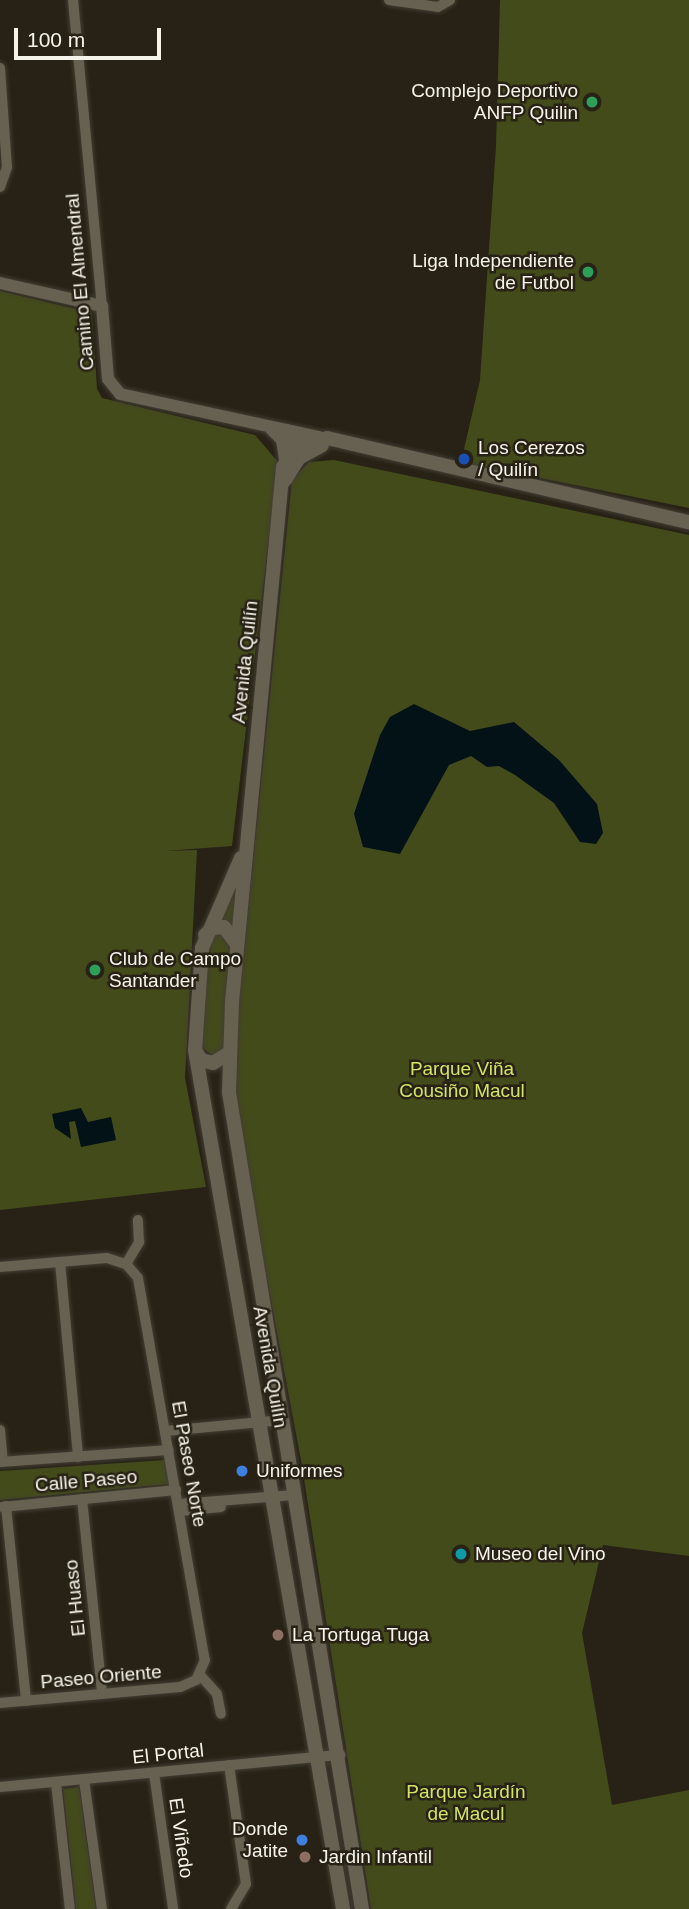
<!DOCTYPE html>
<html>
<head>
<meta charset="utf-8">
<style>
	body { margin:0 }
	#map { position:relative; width:689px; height:1909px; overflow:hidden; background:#272215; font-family:Helvetica,sans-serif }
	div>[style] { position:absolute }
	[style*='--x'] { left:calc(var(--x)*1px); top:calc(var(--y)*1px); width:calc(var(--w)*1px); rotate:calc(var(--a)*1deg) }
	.green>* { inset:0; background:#444b1b }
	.water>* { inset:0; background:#031217 }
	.roads { filter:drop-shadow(0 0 2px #433e35) drop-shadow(0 0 2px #433e35) }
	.minor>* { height:10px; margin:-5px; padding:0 5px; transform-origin:5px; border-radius:5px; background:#676152 }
	.tertiary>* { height:12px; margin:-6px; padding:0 6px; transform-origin:6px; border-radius:6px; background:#676152 }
	.secondary>* { height:14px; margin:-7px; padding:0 7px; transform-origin:7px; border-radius:7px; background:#676152 }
	.dots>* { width:19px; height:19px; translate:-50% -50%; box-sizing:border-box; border:4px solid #272215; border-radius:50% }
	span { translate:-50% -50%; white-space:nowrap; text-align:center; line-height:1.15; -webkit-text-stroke:5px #272215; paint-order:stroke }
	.poi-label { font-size:19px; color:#f6f3ea }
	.right { translate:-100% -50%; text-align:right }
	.left { translate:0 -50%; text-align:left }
	.street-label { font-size:19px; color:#f6f3ea }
	.park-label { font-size:19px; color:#d1e465 }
	.scale { position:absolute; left:14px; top:28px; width:147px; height:32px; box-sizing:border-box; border:4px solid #f6f3ea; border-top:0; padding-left:9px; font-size:21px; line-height:24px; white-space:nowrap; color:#f6f3ea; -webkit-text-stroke:5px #272215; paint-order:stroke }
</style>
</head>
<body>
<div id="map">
	<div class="green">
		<i style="clip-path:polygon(500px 0,689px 0,689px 508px,461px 462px,480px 380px,496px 146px)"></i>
		<i style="clip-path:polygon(0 291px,92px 313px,97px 389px,102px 398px,255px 435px,278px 462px,232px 846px,164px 851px,197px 850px,185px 1078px,206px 1187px,0 1210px)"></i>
		<i style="clip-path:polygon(334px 460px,689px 535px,689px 1556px,603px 1545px,582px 1633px,612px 1805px,689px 1790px,689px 1909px,371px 1909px,302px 1466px,235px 1109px,236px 1028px,292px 480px,309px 462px)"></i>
		<i style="clip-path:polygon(236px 887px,233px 926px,217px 923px)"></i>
		<i style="clip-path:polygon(221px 932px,233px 943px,226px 1047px,213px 1056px,202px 1047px,205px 979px,212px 937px)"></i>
		<i style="clip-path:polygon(165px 1460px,169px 1484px,0 1500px,0 1471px)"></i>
		<i style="clip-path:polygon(79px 1787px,96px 1909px,76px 1909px,63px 1789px)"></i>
	</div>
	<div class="water">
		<i style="clip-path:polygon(414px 704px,470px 731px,514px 722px,559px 760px,597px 804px,603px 833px,596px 844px,580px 842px,554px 803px,515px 775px,499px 766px,487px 767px,471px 756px,449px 765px,400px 854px,363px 847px,354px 814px,380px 735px,390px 717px)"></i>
		<i style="clip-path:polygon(81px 1108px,88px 1122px,111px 1117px,116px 1140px,81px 1147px,75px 1121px,69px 1122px,71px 1139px,55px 1128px,52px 1114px)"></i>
	</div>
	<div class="roads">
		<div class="minor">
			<i style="--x:73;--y:0;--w:307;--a:84.6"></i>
			<i style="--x:389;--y:0;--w:49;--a:8.1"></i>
			<i style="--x:438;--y:7;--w:14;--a:-30"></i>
			<i style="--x:0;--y:68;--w:99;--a:86"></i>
			<i style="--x:7;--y:167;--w:21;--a:109"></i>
			<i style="--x:60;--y:1262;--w:196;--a:84.7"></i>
			<i style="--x:126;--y:1264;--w:26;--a:-59"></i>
			<i style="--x:139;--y:1242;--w:22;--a:-93"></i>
			<i style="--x:0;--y:1267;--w:107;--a:-4.8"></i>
			<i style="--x:107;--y:1258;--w:20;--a:18"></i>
			<i style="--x:126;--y:1264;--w:18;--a:49"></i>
			<i style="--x:138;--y:1278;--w:388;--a:80.1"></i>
			<i style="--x:205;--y:1660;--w:22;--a:114"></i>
			<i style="--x:196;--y:1680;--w:17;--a:156"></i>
			<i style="--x:180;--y:1687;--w:181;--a:174.9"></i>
			<i style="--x:0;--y:1430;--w:32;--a:85"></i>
			<i style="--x:166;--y:1431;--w:117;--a:-5.4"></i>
			<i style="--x:0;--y:1462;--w:169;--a:-4.1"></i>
			<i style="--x:82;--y:1499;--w:196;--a:84.1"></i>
			<i style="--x:179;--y:1504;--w:115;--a:-4.5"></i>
			<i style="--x:6;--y:1506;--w:196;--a:84.1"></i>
			<i style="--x:2;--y:1507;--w:175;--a:-5.6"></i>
			<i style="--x:180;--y:1511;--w:41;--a:-5.6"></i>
			<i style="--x:200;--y:1675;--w:25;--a:48"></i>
			<i style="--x:217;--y:1694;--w:20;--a:79"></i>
			<i style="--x:229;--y:1765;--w:120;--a:81.9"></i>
			<i style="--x:246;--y:1884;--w:29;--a:121"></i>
			<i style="--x:154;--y:1773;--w:137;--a:82"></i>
			<i style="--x:84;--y:1780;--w:130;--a:82.1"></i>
			<i style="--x:56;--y:1783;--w:127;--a:83.7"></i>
			<i style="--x:0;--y:1787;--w:342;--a:-5.4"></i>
		</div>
		<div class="tertiary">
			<i style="--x:0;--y:283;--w:105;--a:12.7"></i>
			<i style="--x:102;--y:306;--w:73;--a:85.3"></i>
			<i style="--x:108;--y:379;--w:19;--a:51"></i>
			<i style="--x:120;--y:394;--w:204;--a:12.2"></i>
			<i style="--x:271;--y:429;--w:16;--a:45"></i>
			<i style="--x:282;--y:440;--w:19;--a:81"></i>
		</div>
		<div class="secondary">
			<i style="--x:287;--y:431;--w:25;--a:64"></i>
			<i style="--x:285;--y:480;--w:26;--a:-58"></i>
			<i style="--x:299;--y:458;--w:26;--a:-29"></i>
			<i style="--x:241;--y:858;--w:98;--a:113.4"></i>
			<i style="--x:202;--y:948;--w:102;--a:93.9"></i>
			<i style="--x:195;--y:1050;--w:872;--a:80.22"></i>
			<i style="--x:205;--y:935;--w:11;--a:-41"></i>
			<i style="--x:213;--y:928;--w:11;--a:-5"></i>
			<i style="--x:224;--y:927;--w:21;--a:53"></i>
			<i style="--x:195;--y:1050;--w:12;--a:59"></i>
			<i style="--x:201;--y:1060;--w:12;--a:14"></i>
			<i style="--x:213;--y:1063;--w:19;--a:-32"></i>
			<i style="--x:362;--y:1909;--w:828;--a:-99.25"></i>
			<i style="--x:229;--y:1092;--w:90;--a:-88.1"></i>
			<i style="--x:232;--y:1002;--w:537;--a:-84.55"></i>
			<i style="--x:283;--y:467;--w:25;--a:-58"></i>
			<i style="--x:296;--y:446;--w:32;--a:-14"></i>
			<i style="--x:327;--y:438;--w:372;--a:13.1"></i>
		</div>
	</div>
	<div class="dots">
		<i style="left:592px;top:102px;background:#2e9e5b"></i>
		<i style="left:588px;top:272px;background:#2e9e5b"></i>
		<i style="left:464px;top:459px;background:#1a4fb4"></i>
		<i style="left:95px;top:970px;background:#2e9e5b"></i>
		<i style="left:242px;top:1471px;background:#3f7fe0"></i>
		<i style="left:461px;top:1554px;background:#0f9aa8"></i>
		<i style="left:278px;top:1635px;background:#8d6e63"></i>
		<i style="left:302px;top:1840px;background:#3f7fe0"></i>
		<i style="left:305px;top:1857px;background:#8d6e63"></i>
	</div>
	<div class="poi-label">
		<span class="right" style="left:578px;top:102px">Complejo Deportivo<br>ANFP Quilin</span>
		<span class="right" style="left:574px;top:272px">Liga Independiente<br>de Futbol</span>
		<span class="left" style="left:478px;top:459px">Los Cerezos<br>/ Quilín</span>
		<span class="left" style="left:109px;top:970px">Club de Campo<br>Santander</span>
		<span class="left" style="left:256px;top:1471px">Uniformes</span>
		<span class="left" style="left:475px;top:1554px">Museo del Vino</span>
		<span class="left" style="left:292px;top:1635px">La Tortuga Tuga</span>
		<span class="right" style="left:288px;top:1840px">Donde<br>Jatite</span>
		<span class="left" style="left:319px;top:1857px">Jardin Infantil</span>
	</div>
	<div class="street-label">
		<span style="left:80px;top:282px;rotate:-95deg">Camino El Almendral</span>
		<span style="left:245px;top:662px;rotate:-84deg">Avenida Quilín</span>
		<span style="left:270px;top:1367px;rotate:80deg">Avenida Quilín</span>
		<span style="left:189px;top:1464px;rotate:80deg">El Paseo Norte</span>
		<span style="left:86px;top:1481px;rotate:-5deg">Calle Paseo</span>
		<span style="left:75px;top:1598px;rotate:-96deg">El Huaso</span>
		<span style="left:101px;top:1677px;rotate:-5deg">Paseo Oriente</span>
		<span style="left:168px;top:1754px;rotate:-6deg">El Portal</span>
		<span style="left:181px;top:1838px;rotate:82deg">El Viñedo</span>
	</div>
	<div class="park-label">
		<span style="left:462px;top:1080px">Parque Viña<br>Cousiño Macul</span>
		<span style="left:466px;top:1803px">Parque Jardín<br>de Macul</span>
	</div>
	<div class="scale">100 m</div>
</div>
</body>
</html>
